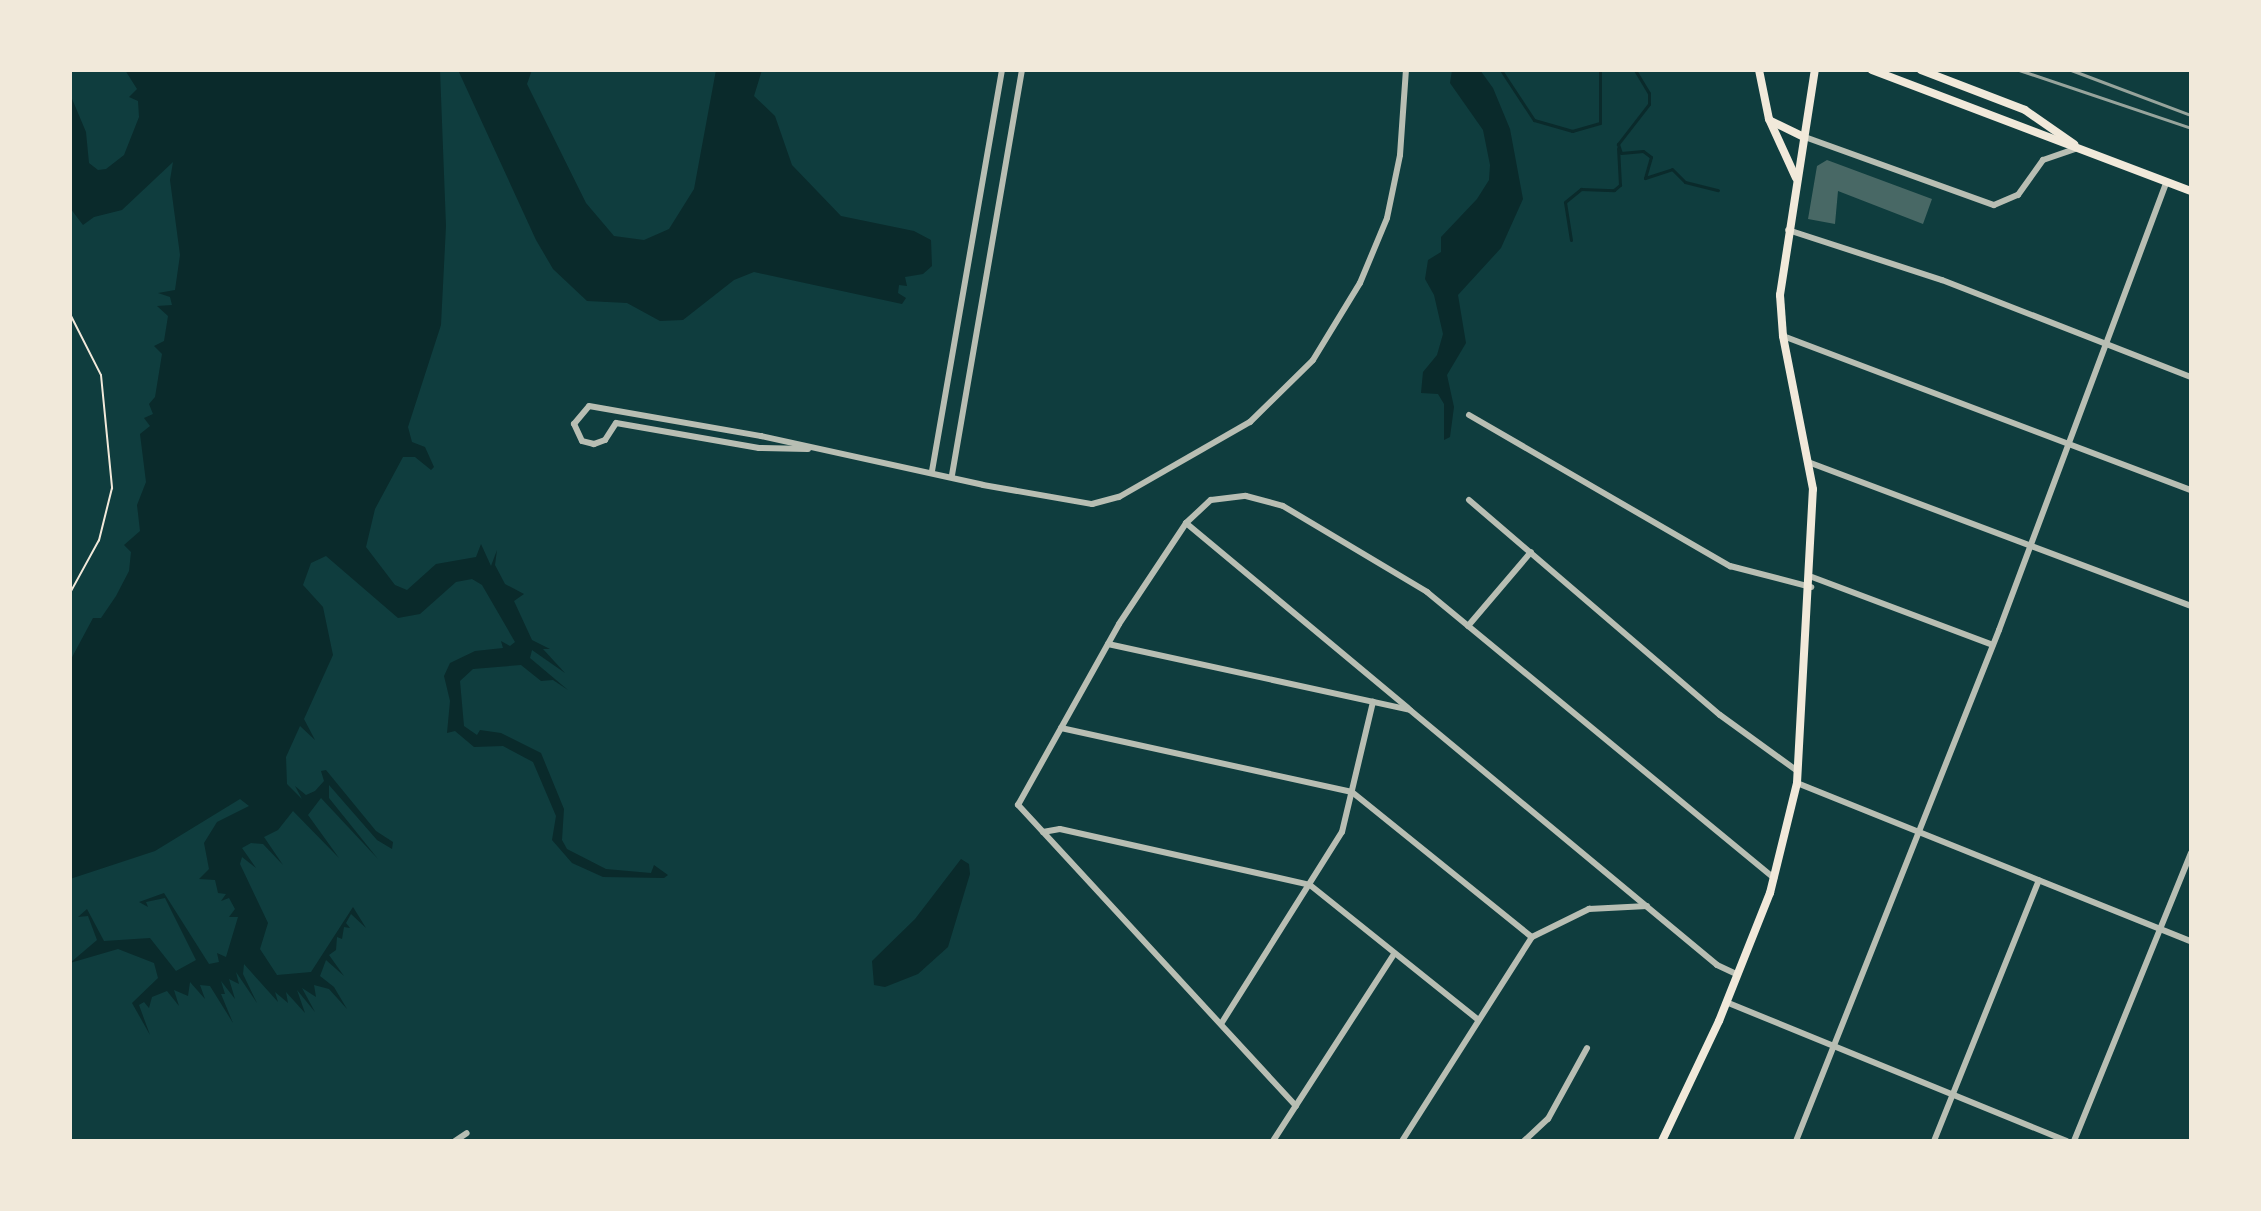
<!DOCTYPE html>
<html>
<head>
<meta charset="utf-8">
<style>
	body { margin:0 }
	#map { position:relative; width:2261px; height:1211px; overflow:hidden; background:#0f3d3e; font-family:Mulish,sans-serif }
	div>[style] { position:absolute }
	[style*='--x'] { left:calc(var(--x)*1px); top:calc(var(--y)*1px); width:calc(var(--w)*1px); rotate:calc(var(--a)*1deg) }
	.water>* { inset:0; background:#0a2a2b }
	.stream>* { height:3px; margin:-1.5px; padding:0 1.5px; transform-origin:1.5px; border-radius:1.5px; background:#0a2a2b }
	.building>* { inset:0; background:#486865 }
	.path>* { height:2px; margin:-1px; padding:0 1px; transform-origin:1px; border-radius:1px; background:#f1e9da }
	.minor>* { height:6px; margin:-3px; padding:0 3px; transform-origin:3px; border-radius:3px; background:#b8beb3 }
	.secondary>* { height:8px; margin:-4px; padding:0 4px; transform-origin:4px; border-radius:4px; background:#f1e9da }
	.rail>* { height:3px; margin:-1.5px; padding:0 1.5px; transform-origin:1.5px; border-radius:1.5px; background:#97a49c }
	span { translate:-50% -50%; white-space:nowrap; text-align:center; line-height:1.15; -webkit-text-stroke:6px #f1e9da; paint-order:stroke }
	.frame { position:absolute; inset:0; border:72px solid #f1e9da; pointer-events:none }
</style>
</head>
<body>
<div id="map">
	<div class="water">
		<i style="clip-path:polygon(125px 70px,440px 70px,446px 226px,441px 325px,408px 427px,412px 442px,425px 447px,434px 467px,431px 470px,415px 457px,403px 457px,375px 509px,366px 547px,395px 585px,407px 590px,436px 564px,476px 557px,481px 544px,491px 566px,497px 550px,495px 565px,505px 584px,524px 594px,514px 601px,532px 640px,550px 649px,543px 649px,565px 673px,532px 650px,530px 658px,568px 690px,553px 680px,541px 681px,521px 665px,473px 669px,460px 681px,464px 726px,477px 735px,480px 730px,501px 733px,541px 753px,564px 809px,562px 840px,567px 849px,606px 869px,651px 873px,654px 865px,668px 875px,664px 878px,603px 877px,572px 863px,552px 840px,556px 816px,533px 762px,503px 746px,474px 747px,455px 731px,447px 733px,450px 701px,444px 676px,450px 663px,475px 651px,503px 648px,501px 641px,510px 646px,515px 642px,482px 585px,472px 579px,456px 582px,420px 614px,398px 618px,326px 556px,311px 563px,303px 585px,323px 607px,333px 655px,304px 719px,315px 740px,300px 726px,286px 757px,287px 784px,302px 799px,295px 786px,306px 795px,315px 791px,324px 781px,321px 771px,326px 770px,376px 831px,393px 842px,392px 849px,377px 840px,329px 785px,329px 798px,378px 859px,321px 798px,308px 815px,339px 858px,293px 811px,278px 830px,264px 837px,283px 865px,263px 844px,251px 843px,242px 848px,256px 868px,242px 857px,240px 864px,268px 923px,260px 949px,277px 975px,311px 972px,353px 907px,366px 928px,351px 914px,346px 923px,350px 928px,344px 927px,342px 939px,337px 937px,336px 950px,329px 955px,344px 976px,326px 960px,320px 976px,334px 987px,347px 1009px,329px 989px,314px 985px,316px 997px,302px 988px,315px 1012px,297px 990px,305px 1013px,286px 992px,288px 1003px,275px 992px,278px 1002px,244px 964px,243px 974px,257px 1003px,236px 972px,239px 984px,229px 979px,235px 999px,221px 981px,225px 994px,221px 994px,233px 1023px,210px 986px,200px 985px,205px 999px,190px 982px,188px 996px,174px 990px,179px 1006px,167px 991px,152px 997px,149px 1008px,144px 1002px,139px 1005px,150px 1035px,132px 1003px,158px 978px,154px 963px,118px 949px,70px 963px,97px 940px,88px 916px,78px 917px,87px 909px,104px 941px,150px 938px,176px 971px,196px 960px,165px 898px,146px 902px,148px 907px,139px 902px,164px 893px,209px 964px,219px 962px,217px 953px,226px 957px,238px 917px,229px 917px,235px 909px,229px 898px,221px 901px,226px 894px,218px 893px,215px 880px,199px 879px,209px 869px,204px 843px,217px 822px,249px 806px,240px 799px,155px 851px,70px 879px,70px 661px,93px 618px,101px 618px,116px 596px,129px 571px,131px 552px,124px 545px,140px 531px,137px 505px,146px 482px,140px 434px,150px 426px,144px 418px,153px 414px,149px 404px,155px 397px,162px 354px,154px 346px,164px 341px,168px 316px,157px 306px,172px 305px,170px 297px,158px 293px,175px 290px,180px 255px,170px 180px,173px 162px,122px 210px,94px 217px,83px 225px,70px 208px,70px 94px,86px 132px,89px 163px,98px 170px,106px 169px,124px 155px,139px 117px,138px 101px,129px 97px,137px 89px)"></i>
		<i style="clip-path:polygon(458px 70px,532px 70px,527px 84px,586px 203px,614px 236px,644px 240px,669px 229px,694px 189px,716px 70px,762px 70px,754px 96px,775px 116px,792px 165px,841px 216px,914px 231px,931px 240px,932px 266px,923px 274px,905px 277px,907px 286px,899px 285px,898px 293px,906px 298px,902px 304px,754px 272px,734px 280px,683px 320px,660px 321px,627px 303px,587px 301px,553px 269px,536px 240px)"></i>
		<i style="clip-path:polygon(1452px 70px,1480px 70px,1493px 88px,1510px 129px,1523px 199px,1501px 248px,1458px 295px,1466px 343px,1447px 375px,1454px 407px,1450px 437px,1444px 440px,1444px 404px,1438px 394px,1421px 393px,1423px 372px,1437px 355px,1443px 334px,1434px 295px,1425px 279px,1428px 260px,1441px 252px,1441px 237px,1477px 199px,1489px 180px,1490px 165px,1483px 130px,1450px 83px)"></i>
		<i style="clip-path:polygon(961px 859px,969px 864px,970px 874px,948px 947px,918px 974px,885px 987px,874px 985px,872px 961px,915px 919px)"></i>
	</div>
	<div class="stream">
		<i style="--x:1501;--y:70;--w:60;--a:56.6"></i>
		<i style="--x:1534;--y:120;--w:40;--a:16"></i>
		<i style="--x:1572;--y:131;--w:29;--a:-16"></i>
		<i style="--x:1600;--y:123;--w:53;--a:-90"></i>
		<i style="--x:1635;--y:70;--w:27;--a:59"></i>
		<i style="--x:1649;--y:93;--w:11;--a:90"></i>
		<i style="--x:1649;--y:104;--w:51;--a:127.8"></i>
		<i style="--x:1618;--y:144;--w:9;--a:72"></i>
		<i style="--x:1621;--y:153;--w:22;--a:-5"></i>
		<i style="--x:1643;--y:151;--w:10;--a:37"></i>
		<i style="--x:1651;--y:157;--w:22;--a:106"></i>
		<i style="--x:1645;--y:178;--w:28;--a:-18"></i>
		<i style="--x:1672;--y:169;--w:18;--a:45"></i>
		<i style="--x:1685;--y:182;--w:34;--a:14"></i>
		<i style="--x:1571;--y:240;--w:38;--a:-99"></i>
		<i style="--x:1565;--y:202;--w:21;--a:-39"></i>
		<i style="--x:1581;--y:189;--w:33;--a:2"></i>
		<i style="--x:1614;--y:190;--w:8;--a:-40"></i>
		<i style="--x:1620;--y:185;--w:37;--a:-93"></i>
	</div>
	<div class="building">
		<i style="clip-path:polygon(1827px 160px,1932px 199px,1923px 224px,1838px 191px,1835px 224px,1808px 219px,1817px 166px)"></i>
	</div>
	<div class="path">
		<i style="--x:70;--y:314;--w:68;--a:63.1"></i>
		<i style="--x:101;--y:375;--w:114;--a:84.4"></i>
		<i style="--x:112;--y:488;--w:54;--a:104"></i>
		<i style="--x:99;--y:540;--w:60;--a:118.7"></i>
	</div>
	<div class="minor">
		<i style="--x:1802;--y:136;--w:204;--a:19.8"></i>
		<i style="--x:1994;--y:205;--w:26;--a:-23"></i>
		<i style="--x:2018;--y:195;--w:43;--a:-54.5"></i>
		<i style="--x:2043;--y:160;--w:34;--a:-19"></i>
		<i style="--x:1788;--y:230;--w:162;--a:18"></i>
		<i style="--x:1942;--y:280;--w:267;--a:21.3"></i>
		<i style="--x:1783;--y:336;--w:436;--a:20.7"></i>
		<i style="--x:1469;--y:415;--w:302;--a:30.1"></i>
		<i style="--x:1730;--y:566;--w:84;--a:14.5"></i>
		<i style="--x:808;--y:449;--w:49;--a:-178.8"></i>
		<i style="--x:759;--y:448;--w:145;--a:-170.1"></i>
		<i style="--x:616;--y:423;--w:20;--a:123"></i>
		<i style="--x:605;--y:440;--w:12;--a:160"></i>
		<i style="--x:594;--y:444;--w:12;--a:-166"></i>
		<i style="--x:582;--y:441;--w:19;--a:-115"></i>
		<i style="--x:574;--y:424;--w:23;--a:-50"></i>
		<i style="--x:589;--y:406;--w:175;--a:9.9"></i>
		<i style="--x:761;--y:436;--w:227;--a:12.4"></i>
		<i style="--x:983;--y:485;--w:111;--a:9.9"></i>
		<i style="--x:1092;--y:504;--w:28;--a:-15"></i>
		<i style="--x:1119;--y:497;--w:151;--a:-29.8"></i>
		<i style="--x:1250;--y:422;--w:88;--a:-44.5"></i>
		<i style="--x:1313;--y:360;--w:90;--a:-58.6"></i>
		<i style="--x:1360;--y:283;--w:70;--a:-67.4"></i>
		<i style="--x:1387;--y:218;--w:64;--a:-78.3"></i>
		<i style="--x:1400;--y:155;--w:85;--a:-86"></i>
		<i style="--x:1808;--y:462;--w:409;--a:20.6"></i>
		<i style="--x:932;--y:471;--w:407;--a:-80.1"></i>
		<i style="--x:952;--y:475;--w:411;--a:-80.2"></i>
		<i style="--x:1469;--y:500;--w:330;--a:40.6"></i>
		<i style="--x:1720;--y:715;--w:94;--a:35.9"></i>
		<i style="--x:1186;--y:523;--w:289;--a:39.8"></i>
		<i style="--x:1812;--y:577;--w:193;--a:20.6"></i>
		<i style="--x:1468;--y:626;--w:97;--a:-49.6"></i>
		<i style="--x:1108;--y:644;--w:309;--a:12.3"></i>
		<i style="--x:1410;--y:710;--w:399;--a:39.7"></i>
		<i style="--x:1717;--y:965;--w:23;--a:25"></i>
		<i style="--x:1061;--y:728;--w:298;--a:12.4"></i>
		<i style="--x:1352;--y:792;--w:231;--a:38.9"></i>
		<i style="--x:1797;--y:783;--w:424;--a:21.9"></i>
		<i style="--x:1043;--y:832;--w:17;--a:-10"></i>
		<i style="--x:1060;--y:829;--w:256;--a:12.6"></i>
		<i style="--x:1310;--y:885;--w:214;--a:38.7"></i>
		<i style="--x:1726;--y:1002;--w:368;--a:22.2"></i>
		<i style="--x:1221;--y:1024;--w:227;--a:-57.8"></i>
		<i style="--x:1342;--y:832;--w:134;--a:-76.6"></i>
		<i style="--x:1296;--y:1106;--w:410;--a:-132.7"></i>
		<i style="--x:1018;--y:805;--w:207;--a:-60.8"></i>
		<i style="--x:1119;--y:624;--w:121;--a:-56.4"></i>
		<i style="--x:1186;--y:523;--w:34;--a:-43"></i>
		<i style="--x:1211;--y:500;--w:35;--a:-7"></i>
		<i style="--x:1246;--y:496;--w:38;--a:15"></i>
		<i style="--x:1283;--y:506;--w:168;--a:30.8"></i>
		<i style="--x:1427;--y:592;--w:450;--a:39.5"></i>
		<i style="--x:455;--y:1141;--w:14;--a:-34"></i>
		<i style="--x:1273;--y:1141;--w:223;--a:-57.1"></i>
		<i style="--x:1402;--y:1141;--w:242;--a:-57.5"></i>
		<i style="--x:1532;--y:937;--w:64;--a:-26.2"></i>
		<i style="--x:1589;--y:909;--w:58;--a:-3"></i>
		<i style="--x:1524;--y:1141;--w:33;--a:-43"></i>
		<i style="--x:1548;--y:1119;--w:81;--a:-61.2"></i>
		<i style="--x:1796;--y:1141;--w:550;--a:-68.33"></i>
		<i style="--x:1999;--y:630;--w:476;--a:-69.5"></i>
		<i style="--x:1934;--y:1141;--w:281;--a:-68.1"></i>
		<i style="--x:2074;--y:1141;--w:311;--a:-67.9"></i>
	</div>
	<div class="secondary">
		<i style="--x:1759;--y:70;--w:50;--a:78.5"></i>
		<i style="--x:1769;--y:119;--w:65;--a:65.4"></i>
		<i style="--x:1872;--y:70;--w:341;--a:20.8"></i>
		<i style="--x:1921;--y:70;--w:111;--a:21"></i>
		<i style="--x:2025;--y:110;--w:60;--a:34.8"></i>
		<i style="--x:1771;--y:121;--w:34;--a:26"></i>
		<i style="--x:1662;--y:1141;--w:133;--a:-64.6"></i>
		<i style="--x:1719;--y:1021;--w:138;--a:-68.3"></i>
		<i style="--x:1770;--y:893;--w:113;--a:-76.2"></i>
		<i style="--x:1797;--y:783;--w:294;--a:-86.9"></i>
		<i style="--x:1813;--y:489;--w:156;--a:-101.1"></i>
		<i style="--x:1783;--y:336;--w:41;--a:-94.2"></i>
		<i style="--x:1780;--y:295;--w:228;--a:-81.2"></i>
	</div>
	<div class="rail">
		<i style="--x:2019;--y:70;--w:182;--a:18.6"></i>
		<i style="--x:2071;--y:70;--w:128;--a:20.6"></i>
	</div>
	<div class="frame"></div>
</div>
</body>
</html>
